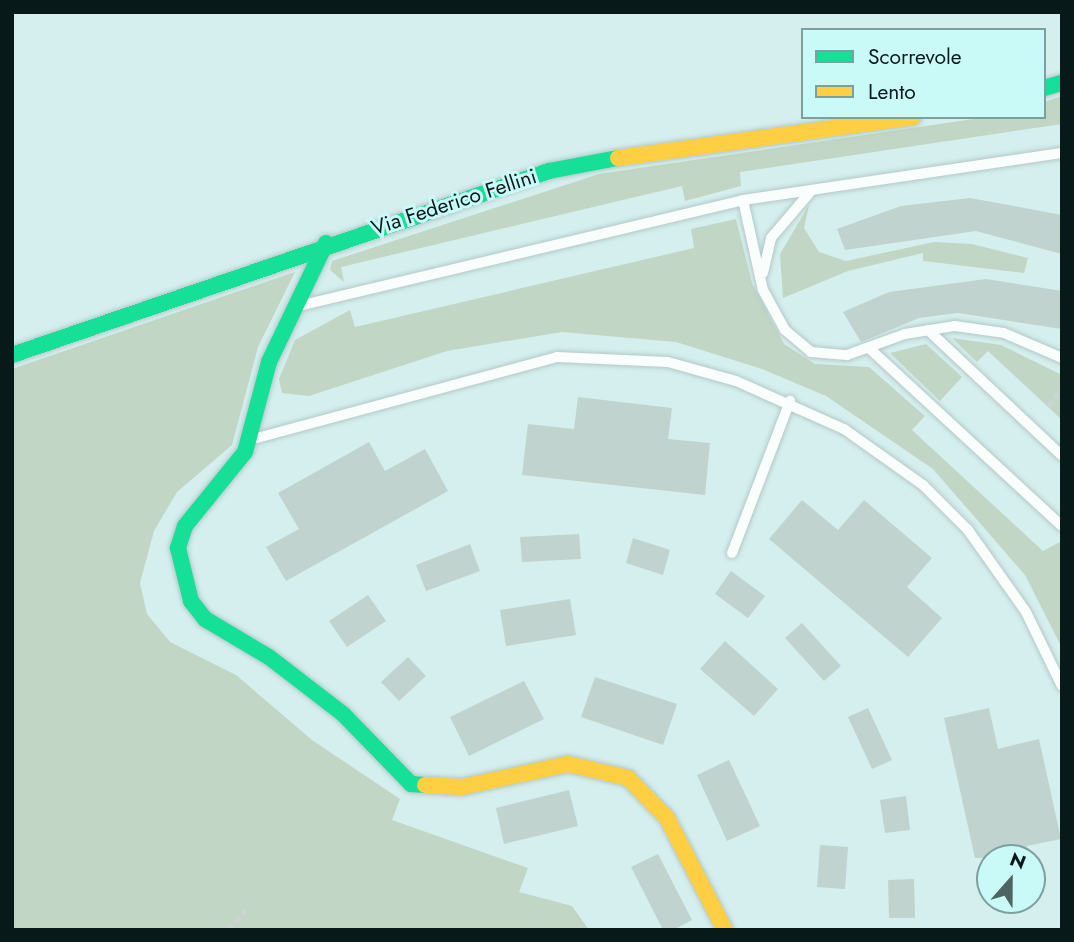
<!DOCTYPE html>
<html>
<head>
<meta charset="utf-8">
<style>
	body { margin:0 }
	#map { position:relative; width:1074px; height:942px; overflow:hidden; background:#d5efee; font-family:Jost,sans-serif }
	div>[style] { position:absolute }
	[style*='--x'] { left:calc(var(--x)*1px); top:calc(var(--y)*1px); width:calc(var(--w)*1px); rotate:calc(var(--a)*1deg) }
	.green>* { inset:0; background:#c1d6c4 }
	.building>* { inset:0; background:#c0d3ce }
	.path>* { height:4.5px; margin-top:-2.25px; transform-origin:0; background:repeating-linear-gradient(90deg,#ccd4d4 0 7px,transparent 0 10.5px) }
	.roads { filter:drop-shadow(0 0 2px #b3c8c7) drop-shadow(0 0 2px #b3c8c7) }
	.lane>* { height:10px; margin:-5px; padding:0 5px; transform-origin:5px; border-radius:5px; background:#f9fdfc }
	.fast>* { height:16px; margin:-8px; padding:0 8px; transform-origin:8px; border-radius:8px; background:#16e098 }
	.slow>* { height:16px; margin:-8px; padding:0 8px; transform-origin:8px; border-radius:8px; background:#ffcf43 }
	span { translate:-50% -50%; white-space:nowrap; text-align:center; line-height:1.15; -webkit-text-stroke:6px #cafaf8; paint-order:stroke }
	.street-label { font-size:21px; color:#071a19 }
	.frame { position:absolute; inset:0; border:14px solid #071a19; pointer-events:none }
	.legend { position:absolute; left:801px; top:28px; width:245px; height:91px; box-sizing:border-box; background:#cafaf8; border:2px solid #7ca09f; margin:0; padding:9px 12px; list-style:none; font-size:21px; color:#071a19 }
	.legend li { display:flex; align-items:center; gap:14px; height:35px }
	.legend b { width:35px; border:2px solid #7ca09f }
	.north { position:absolute; left:976px; top:844px; width:70px; height:70px; box-sizing:border-box; background:#cafaf8; border:2px solid #7ca09f; border-radius:50%; rotate:21deg; font-size:19px; font-weight:700; line-height:28px; text-align:center; color:#071a19 }
	.north::after { content:''; display:block; margin:auto; width:24px; height:32px; background:#4f6564; clip-path:polygon(50% 0,100% 100%,50% 72%,0 100%) }
</style>
</head>
<body>
<div id="map">
	<div class="green">
		<i style="clip-path:polygon(1062px 96px,1062px 124px,740px 172px,741px 186px,685px 201px,682px 186px,341px 267px,344px 282px,330px 270px,332px 261px,599px 174px,987px 117px,1044px 117px,1044px 102px)"></i>
		<i style="clip-path:polygon(809px 205px,804px 228px,819px 252px,846px 261px,934px 242px,972px 244px,1028px 258px,1024px 273px,923px 261px,923px 253px,848px 271px,783px 298px,780px 254px)"></i>
		<i style="clip-path:polygon(736px 219px,752px 283px,784px 344px,815px 364px,869px 367px,925px 416px,912px 430px,1043px 551px,1062px 541px,1062px 648px,1025px 575px,933px 469px,826px 396px,762px 369px,676px 342px,562px 332px,447px 351px,309px 396px,282px 393px,279px 379px,295px 340px,350px 310px,355px 327px,694px 248px,691px 229px)"></i>
		<i style="clip-path:polygon(295px 272px,258px 347px,232px 445px,177px 492px,154px 531px,140px 583px,147px 614px,170px 642px,236px 675px,312px 740px,400px 799px,392px 820px,528px 868px,519px 892px,572px 906px,589px 930px,12px 930px,12px 369px)"></i>
		<i style="clip-path:polygon(952px 338px,1001px 345px,1062px 375px,1062px 420px,988px 351px,977px 362px)"></i>
		<i style="clip-path:polygon(926px 344px,962px 377px,940px 401px,890px 353px)"></i>
	</div>
	<div class="building">
		<i style="clip-path:polygon(970px 198px,1062px 215px,1062px 254px,976px 231px,845px 250px,837px 229px,901px 206px)"></i>
		<i style="clip-path:polygon(986px 279px,1062px 291px,1062px 329px,958px 313px,919px 318px,861px 342px,843px 312px,889px 292px)"></i>
		<i style="clip-path:polygon(578px 397px,672px 408px,668px 439px,710px 443px,705px 495px,522px 475px,528px 424px,574px 429px)"></i>
		<i style="clip-path:polygon(369px 442px,385px 471px,425px 449px,448px 491px,286px 581px,266px 547px,299px 529px,278px 493px)"></i>
		<i style="clip-path:polygon(802px 500px,838px 530px,864px 500px,932px 558px,907px 587px,942px 618px,908px 657px,769px 539px)"></i>
		<i style="clip-path:polygon(579px 534px,581px 559px,522px 562px,520px 537px)"></i>
		<i style="clip-path:polygon(633px 538px,670px 550px,663px 575px,626px 563px)"></i>
		<i style="clip-path:polygon(470px 544px,480px 571px,426px 591px,416px 565px)"></i>
		<i style="clip-path:polygon(731px 571px,765px 596px,748px 618px,715px 594px)"></i>
		<i style="clip-path:polygon(368px 595px,386px 621px,347px 647px,329px 621px)"></i>
		<i style="clip-path:polygon(570px 599px,576px 635px,506px 646px,500px 610px)"></i>
		<i style="clip-path:polygon(802px 623px,841px 666px,824px 681px,785px 638px)"></i>
		<i style="clip-path:polygon(725px 641px,778px 689px,754px 716px,700px 669px)"></i>
		<i style="clip-path:polygon(408px 657px,426px 676px,399px 701px,381px 682px)"></i>
		<i style="clip-path:polygon(595px 677px,677px 704px,663px 745px,581px 717px)"></i>
		<i style="clip-path:polygon(524px 681px,544px 719px,469px 756px,450px 717px)"></i>
		<i style="clip-path:polygon(868px 708px,892px 760px,872px 769px,848px 717px)"></i>
		<i style="clip-path:polygon(989px 708px,998px 749px,1039px 739px,1061px 839px,1027px 846px,1029px 858px,975px 858px,944px 718px)"></i>
		<i style="clip-path:polygon(729px 760px,760px 826px,727px 841px,697px 775px)"></i>
		<i style="clip-path:polygon(569px 790px,578px 826px,504px 844px,496px 808px)"></i>
		<i style="clip-path:polygon(906px 796px,910px 830px,885px 833px,880px 800px)"></i>
		<i style="clip-path:polygon(820px 845px,848px 847px,845px 889px,817px 887px)"></i>
		<i style="clip-path:polygon(658px 854px,692px 920px,673px 930px,663px 930px,631px 867px)"></i>
		<i style="clip-path:polygon(914px 879px,915px 918px,889px 918px,888px 880px)"></i>
	</div>
	<div class="path">
		<i style="--x:1048;--y:407;--w:25;--a:-56"></i>
		<i style="--x:228;--y:930;--w:27;--a:-48"></i>
	</div>
	<div class="roads">
		<div class="lane">
			<i style="--x:743;--y:200;--w:92;--a:77.5"></i>
			<i style="--x:763;--y:290;--w:46;--a:61.2"></i>
			<i style="--x:785;--y:330;--w:34;--a:40"></i>
			<i style="--x:811;--y:352;--w:36;--a:5"></i>
			<i style="--x:847;--y:355;--w:62;--a:-19.9"></i>
			<i style="--x:905;--y:334;--w:51;--a:-9.1"></i>
			<i style="--x:955;--y:326;--w:49;--a:8.1"></i>
			<i style="--x:1004;--y:333;--w:63;--a:23.3"></i>
			<i style="--x:763;--y:273;--w:36;--a:-77"></i>
			<i style="--x:771;--y:238;--w:63;--a:-49.5"></i>
			<i style="--x:303;--y:305;--w:452;--a:-13.4"></i>
			<i style="--x:743;--y:200;--w:322;--a:-8.4"></i>
			<i style="--x:928;--y:330;--w:184;--a:43.2"></i>
			<i style="--x:870;--y:349;--w:261;--a:42.7"></i>
			<i style="--x:257;--y:438;--w:311;--a:-15.1"></i>
			<i style="--x:557;--y:357;--w:111;--a:2.6"></i>
			<i style="--x:668;--y:362;--w:71;--a:15.6"></i>
			<i style="--x:736;--y:381;--w:118;--a:24"></i>
			<i style="--x:844;--y:429;--w:97;--a:35.3"></i>
			<i style="--x:923;--y:485;--w:64;--a:45"></i>
			<i style="--x:968;--y:530;--w:100;--a:54.7"></i>
			<i style="--x:1026;--y:612;--w:82;--a:64.1"></i>
			<i style="--x:732;--y:553;--w:163;--a:-69.1"></i>
		</div>
		<div class="fast">
			<i style="--x:1044;--y:88;--w:19;--a:-16"></i>
			<i style="--x:326;--y:243;--w:132;--a:115.6"></i>
			<i style="--x:269;--y:362;--w:93;--a:104.9"></i>
			<i style="--x:245;--y:452;--w:95;--a:129"></i>
			<i style="--x:185;--y:526;--w:23;--a:108"></i>
			<i style="--x:178;--y:548;--w:55;--a:76.2"></i>
			<i style="--x:191;--y:601;--w:23;--a:52"></i>
			<i style="--x:205;--y:619;--w:74;--a:30.7"></i>
			<i style="--x:269;--y:657;--w:93;--a:37.6"></i>
			<i style="--x:343;--y:714;--w:98;--a:45.8"></i>
			<i style="--x:411;--y:784;--w:14;--a:4"></i>
			<i style="--x:12;--y:355;--w:568;--a:-18.91"></i>
			<i style="--x:549;--y:171;--w:70;--a:-10.7"></i>
		</div>
		<div class="slow">
			<i style="--x:618;--y:158;--w:298;--a:-7.9"></i>
			<i style="--x:425;--y:785;--w:37;--a:3"></i>
			<i style="--x:462;--y:787;--w:108;--a:-12.2"></i>
			<i style="--x:568;--y:764;--w:62;--a:13.1"></i>
			<i style="--x:628;--y:778;--w:56;--a:45.7"></i>
			<i style="--x:667;--y:818;--w:126;--a:62.6"></i>
		</div>
	</div>
	<div class="street-label">
		<span style="left:454px;top:202px;rotate:-18deg">Via Federico Fellini</span>
	</div>
	<div class="frame"></div>
	<ul class="legend">
	<li><b style="height:9px;background:#16e098"></b>Scorrevole</li>
	<li><b style="height:9px;background:#ffcf43"></b>Lento</li>
	</ul>
	<div class="north">N</div>
</div>
</body>
</html>
